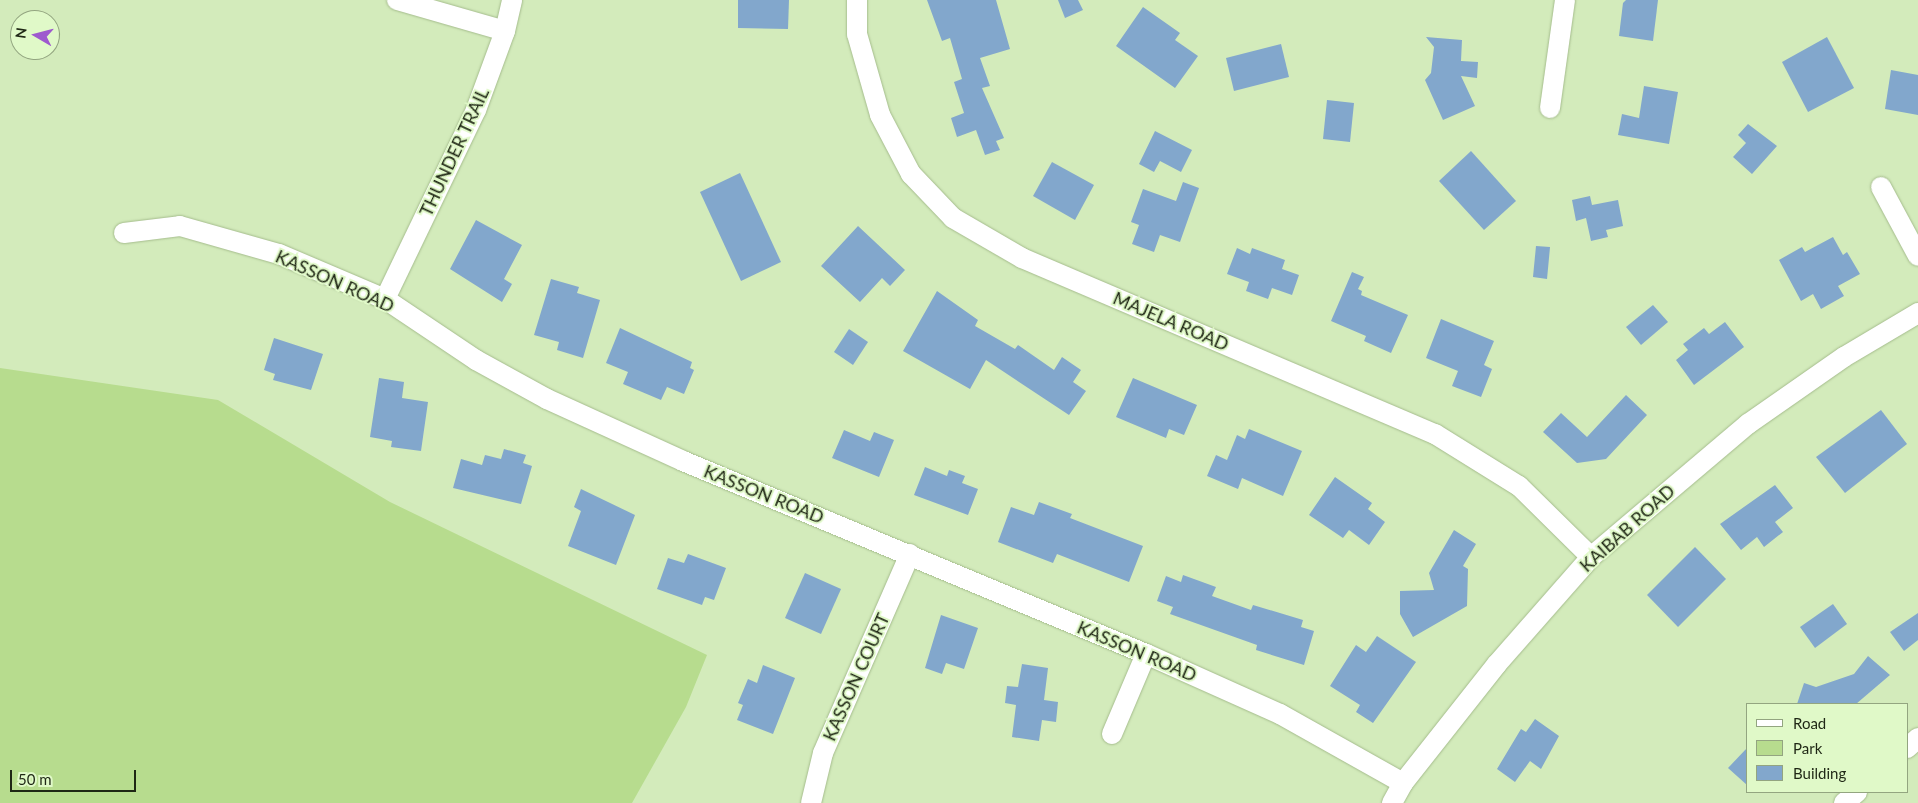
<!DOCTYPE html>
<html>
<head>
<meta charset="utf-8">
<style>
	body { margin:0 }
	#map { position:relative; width:1918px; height:803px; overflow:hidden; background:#d3ebbb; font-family:Lato,sans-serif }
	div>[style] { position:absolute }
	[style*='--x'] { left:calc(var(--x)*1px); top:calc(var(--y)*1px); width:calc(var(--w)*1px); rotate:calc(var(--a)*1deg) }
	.green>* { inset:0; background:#b7dc8e }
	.building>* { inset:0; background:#82a7cc }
	.roads { filter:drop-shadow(0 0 1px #a5bc8d) drop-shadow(0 0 1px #a5bc8d) }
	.minor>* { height:20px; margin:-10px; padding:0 10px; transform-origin:10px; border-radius:10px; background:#fff }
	span { translate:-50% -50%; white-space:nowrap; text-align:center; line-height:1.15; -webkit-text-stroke:4px #e0f9c8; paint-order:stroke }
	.street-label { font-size:18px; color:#1f2715 }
	.legend { position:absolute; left:1746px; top:703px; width:162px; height:90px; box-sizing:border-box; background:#e0f9c8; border:1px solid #93a580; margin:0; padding:6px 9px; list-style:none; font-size:15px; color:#1f2715 }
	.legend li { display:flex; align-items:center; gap:10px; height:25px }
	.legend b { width:25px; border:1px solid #93a580 }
	.north { position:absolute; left:10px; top:10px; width:50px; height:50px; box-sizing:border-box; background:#e0f9c8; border:1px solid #93a580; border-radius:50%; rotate:278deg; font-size:14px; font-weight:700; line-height:20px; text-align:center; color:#1f2715 }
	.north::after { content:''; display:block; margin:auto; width:18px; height:22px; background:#9e59ce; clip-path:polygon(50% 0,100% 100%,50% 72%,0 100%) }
	.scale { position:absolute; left:10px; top:770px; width:126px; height:22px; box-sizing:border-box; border:2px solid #1f2715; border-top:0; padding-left:6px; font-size:15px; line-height:18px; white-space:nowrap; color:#1f2715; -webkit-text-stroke:4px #e0f9c8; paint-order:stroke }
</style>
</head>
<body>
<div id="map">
	<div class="green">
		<i style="clip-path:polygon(0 368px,218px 400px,390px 502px,707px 655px,686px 707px,632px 803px,0 803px)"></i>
	</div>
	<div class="building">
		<i style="clip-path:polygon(738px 0,789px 0,788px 29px,738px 28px)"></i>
		<i style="clip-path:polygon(927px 0,996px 0,1010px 49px,980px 58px,990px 86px,982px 88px,1004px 138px,996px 141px,1000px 150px,985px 155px,976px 130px,957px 137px,951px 118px,964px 113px,954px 82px,962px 79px,950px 38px,942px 41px)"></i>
		<i style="clip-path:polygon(1058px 0,1078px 0,1083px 10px,1065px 18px)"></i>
		<i style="clip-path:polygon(1626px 0,1658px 0,1653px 41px,1619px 36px,1623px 3px)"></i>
		<i style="clip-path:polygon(1143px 7px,1180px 33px,1175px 40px,1198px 56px,1175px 88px,1116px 46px)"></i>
		<i style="clip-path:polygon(1426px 37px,1462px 40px,1461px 61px,1478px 62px,1477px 78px,1461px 76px,1475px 106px,1443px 120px,1425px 80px,1431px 73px,1434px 47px)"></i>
		<i style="clip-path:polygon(1827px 37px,1854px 88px,1808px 112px,1782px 62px)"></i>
		<i style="clip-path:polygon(1281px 44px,1289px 77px,1234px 91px,1226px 58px)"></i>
		<i style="clip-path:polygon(1891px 70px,1918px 75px,1918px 115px,1885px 109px)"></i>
		<i style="clip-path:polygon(1644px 86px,1678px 92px,1669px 144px,1618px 135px,1622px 114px,1639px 118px)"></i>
		<i style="clip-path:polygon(1327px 100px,1354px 103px,1350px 142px,1323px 139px)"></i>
		<i style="clip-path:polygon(1748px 124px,1777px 146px,1752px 174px,1733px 157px,1746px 143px,1738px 135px)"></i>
		<i style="clip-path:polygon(1155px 131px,1192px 150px,1181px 172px,1160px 161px,1154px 172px,1139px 164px)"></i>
		<i style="clip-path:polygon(1471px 151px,1516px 201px,1484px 230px,1439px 181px)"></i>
		<i style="clip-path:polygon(1052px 162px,1094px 185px,1075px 220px,1033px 196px)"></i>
		<i style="clip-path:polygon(740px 173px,781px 262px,741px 281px,700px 192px)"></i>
		<i style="clip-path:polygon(1183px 182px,1199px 188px,1180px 242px,1160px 235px,1154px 252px,1132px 244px,1139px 225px,1131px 222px,1143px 189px,1176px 201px)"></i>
		<i style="clip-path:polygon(1590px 196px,1592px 205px,1618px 200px,1623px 226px,1606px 230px,1608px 237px,1591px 241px,1586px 218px,1576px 221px,1572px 200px)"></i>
		<i style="clip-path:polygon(476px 220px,522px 245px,504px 279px,512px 284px,502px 302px,450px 269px)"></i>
		<i style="clip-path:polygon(858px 226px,905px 270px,890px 286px,882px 278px,860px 302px,821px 266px)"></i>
		<i style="clip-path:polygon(1833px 237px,1843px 255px,1847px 252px,1860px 274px,1838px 286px,1844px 296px,1821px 309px,1813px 294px,1801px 301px,1779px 260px,1802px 247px,1805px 252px)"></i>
		<i style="clip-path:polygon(1536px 246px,1550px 247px,1547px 279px,1533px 277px)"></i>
		<i style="clip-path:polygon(1237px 248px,1250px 254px,1252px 248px,1285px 260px,1282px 269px,1299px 275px,1292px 295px,1272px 288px,1268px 299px,1246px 291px,1249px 282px,1227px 274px)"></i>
		<i style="clip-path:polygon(1352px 272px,1364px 277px,1358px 289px,1362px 291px,1361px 295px,1408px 315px,1391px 353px,1364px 341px,1366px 336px,1331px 321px)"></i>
		<i style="clip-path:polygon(551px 279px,579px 287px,577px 293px,600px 300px,583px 358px,557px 350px,559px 342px,534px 335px)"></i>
		<i style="clip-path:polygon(937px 291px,978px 320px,975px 326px,1015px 349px,1018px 345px,1054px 370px,1062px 357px,1081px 370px,1073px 382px,1086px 391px,1069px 415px,986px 360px,970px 389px,903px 351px)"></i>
		<i style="clip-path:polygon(1653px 305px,1668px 322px,1641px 345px,1626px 327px)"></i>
		<i style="clip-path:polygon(1441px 319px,1494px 341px,1484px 365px,1492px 369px,1481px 397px,1452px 386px,1458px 371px,1426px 358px)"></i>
		<i style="clip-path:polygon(1725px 322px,1744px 347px,1694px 385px,1676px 360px,1688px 350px,1683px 344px,1704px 328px,1709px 334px)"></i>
		<i style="clip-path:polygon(620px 328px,692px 362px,690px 368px,694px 370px,684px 394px,667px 387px,661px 400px,623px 384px,628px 372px,606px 363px)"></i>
		<i style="clip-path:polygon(849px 329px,868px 342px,853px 365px,834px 352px)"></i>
		<i style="clip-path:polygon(274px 338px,323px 354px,311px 390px,273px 380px,275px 374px,264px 370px)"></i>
		<i style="clip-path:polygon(379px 378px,404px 382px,402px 398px,428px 402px,421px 451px,391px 447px,392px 441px,370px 437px)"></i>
		<i style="clip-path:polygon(1133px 378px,1197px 405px,1184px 435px,1169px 429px,1166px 438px,1116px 417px)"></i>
		<i style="clip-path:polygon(1626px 395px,1647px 415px,1606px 459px,1577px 463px,1543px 432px,1561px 413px,1587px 437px)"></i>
		<i style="clip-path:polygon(1881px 410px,1907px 444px,1845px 493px,1816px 457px)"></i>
		<i style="clip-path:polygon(1249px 429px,1302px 451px,1283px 496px,1242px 478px,1238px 489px,1207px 476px,1216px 455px,1227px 460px,1237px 435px,1245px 439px)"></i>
		<i style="clip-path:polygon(844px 430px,870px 441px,874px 432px,894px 440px,879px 477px,832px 458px)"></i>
		<i style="clip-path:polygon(504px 449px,526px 455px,523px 463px,532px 466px,521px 504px,453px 488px,461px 459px,482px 465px,485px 455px,501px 459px)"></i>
		<i style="clip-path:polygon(925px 467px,947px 476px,949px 470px,965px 476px,962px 483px,978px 489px,968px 515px,914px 495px)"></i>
		<i style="clip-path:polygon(1335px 477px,1372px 503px,1368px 509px,1385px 522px,1369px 545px,1349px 530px,1343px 538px,1309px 515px)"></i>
		<i style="clip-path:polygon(1775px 485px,1793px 508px,1775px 522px,1783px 532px,1764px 547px,1757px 537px,1741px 550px,1720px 524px)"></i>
		<i style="clip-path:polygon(581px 489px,635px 515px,616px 565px,568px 546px,581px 511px,574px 507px)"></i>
		<i style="clip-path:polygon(1039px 502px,1072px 514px,1070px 518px,1143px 546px,1129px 582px,1057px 554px,1053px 563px,998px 542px,1011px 507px,1034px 515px)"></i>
		<i style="clip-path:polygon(1454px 530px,1476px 544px,1463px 566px,1468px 569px,1467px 606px,1413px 637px,1400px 614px,1400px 591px,1434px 590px,1429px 573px)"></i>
		<i style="clip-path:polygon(1695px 547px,1726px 579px,1678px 627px,1647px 595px)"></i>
		<i style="clip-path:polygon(688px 554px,726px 568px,714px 600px,705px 597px,702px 605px,657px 589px,668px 558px,684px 563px)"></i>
		<i style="clip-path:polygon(805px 573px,841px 589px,821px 634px,785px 618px)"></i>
		<i style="clip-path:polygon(1183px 575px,1216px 587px,1212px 596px,1251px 610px,1253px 605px,1303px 620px,1301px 627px,1314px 631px,1304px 665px,1256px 650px,1257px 645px,1170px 614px,1173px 607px,1157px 601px,1166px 576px,1181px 582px)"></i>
		<i style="clip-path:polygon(1833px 604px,1847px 624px,1815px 648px,1800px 627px)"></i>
		<i style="clip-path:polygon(1918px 613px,1918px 640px,1904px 651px,1890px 632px)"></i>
		<i style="clip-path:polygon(941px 615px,978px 628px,964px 669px,946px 663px,942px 674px,925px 668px)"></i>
		<i style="clip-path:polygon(1377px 636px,1416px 662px,1373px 723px,1356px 712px,1360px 705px,1330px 686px,1356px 645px,1366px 652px)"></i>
		<i style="clip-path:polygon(1868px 656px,1890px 675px,1856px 704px,1797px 704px,1804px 683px,1816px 687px,1854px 674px)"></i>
		<i style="clip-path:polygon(1022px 664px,1048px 668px,1044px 700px,1058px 702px,1056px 722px,1042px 720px,1039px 741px,1012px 737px,1016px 705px,1005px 703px,1007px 686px,1018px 687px)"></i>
		<i style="clip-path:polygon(763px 665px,795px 678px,773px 734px,737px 720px,743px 705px,738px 703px,748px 679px,757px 683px)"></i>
		<i style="clip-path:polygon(1535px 719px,1559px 736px,1541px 769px,1530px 761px,1515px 782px,1497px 769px,1521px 729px,1526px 732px)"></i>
		<i style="clip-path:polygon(1747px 748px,1747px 785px,1728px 768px)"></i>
	</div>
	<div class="roads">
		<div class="minor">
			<i style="--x:397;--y:0;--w:112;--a:16"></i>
			<i style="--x:857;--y:0;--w:34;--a:90"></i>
			<i style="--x:857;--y:34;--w:84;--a:74.1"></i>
			<i style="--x:880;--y:115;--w:67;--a:62.3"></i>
			<i style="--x:911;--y:174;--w:61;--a:46.3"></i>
			<i style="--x:953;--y:218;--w:80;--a:30.1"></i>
			<i style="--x:1022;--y:258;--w:449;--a:23.1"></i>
			<i style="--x:1435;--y:434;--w:99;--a:31.8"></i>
			<i style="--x:1519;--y:486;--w:101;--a:44.6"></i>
			<i style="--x:1550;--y:108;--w:109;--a:-82.1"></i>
			<i style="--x:1881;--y:187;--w:78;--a:61.8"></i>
			<i style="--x:124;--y:233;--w:56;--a:-7.1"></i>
			<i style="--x:180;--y:226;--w:103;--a:15.8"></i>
			<i style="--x:279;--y:254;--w:115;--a:23"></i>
			<i style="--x:385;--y:299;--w:110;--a:33.8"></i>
			<i style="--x:476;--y:360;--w:81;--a:28.8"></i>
			<i style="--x:547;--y:399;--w:149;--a:24.5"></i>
			<i style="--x:683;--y:461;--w:502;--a:22.63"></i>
			<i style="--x:1146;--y:654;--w:147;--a:24.1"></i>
			<i style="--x:1280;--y:714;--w:141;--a:29.3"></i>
			<i style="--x:385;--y:299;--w:210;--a:-64.3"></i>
			<i style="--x:476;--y:110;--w:84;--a:-69.8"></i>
			<i style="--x:505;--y:31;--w:32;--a:-77"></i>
			<i style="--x:1112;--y:734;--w:87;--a:-67"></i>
			<i style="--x:1907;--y:748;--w:15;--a:-42"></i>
			<i style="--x:811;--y:803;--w:51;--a:-76.5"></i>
			<i style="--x:823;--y:753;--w:217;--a:-66.4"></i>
			<i style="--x:1392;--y:803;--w:23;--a:-61"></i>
			<i style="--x:1403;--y:783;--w:152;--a:-51.7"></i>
			<i style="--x:1497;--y:664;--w:142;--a:-48.7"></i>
			<i style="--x:1591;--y:557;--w:206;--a:-40.3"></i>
			<i style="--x:1748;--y:424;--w:117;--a:-34.9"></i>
			<i style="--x:1844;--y:357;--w:86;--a:-30.7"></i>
			<i style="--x:1844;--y:803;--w:17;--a:-40"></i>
		</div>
	</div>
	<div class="street-label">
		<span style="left:454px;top:152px;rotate:-65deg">THUNDER TRAIL</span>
		<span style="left:335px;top:281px;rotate:24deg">KASSON ROAD</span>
		<span style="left:1171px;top:321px;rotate:23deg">MAJELA ROAD</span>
		<span style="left:764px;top:494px;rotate:22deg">KASSON ROAD</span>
		<span style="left:1627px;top:528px;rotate:-42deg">KAIBAB ROAD</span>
		<span style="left:1137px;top:651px;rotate:23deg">KASSON ROAD</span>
		<span style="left:856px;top:677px;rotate:-66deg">KASSON COURT</span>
	</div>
	<ul class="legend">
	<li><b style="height:6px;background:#fff"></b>Road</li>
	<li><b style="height:14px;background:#b7dc8e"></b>Park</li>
	<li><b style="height:14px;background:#82a7cc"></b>Building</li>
	</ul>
	<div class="north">N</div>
	<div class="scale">50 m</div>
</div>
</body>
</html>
